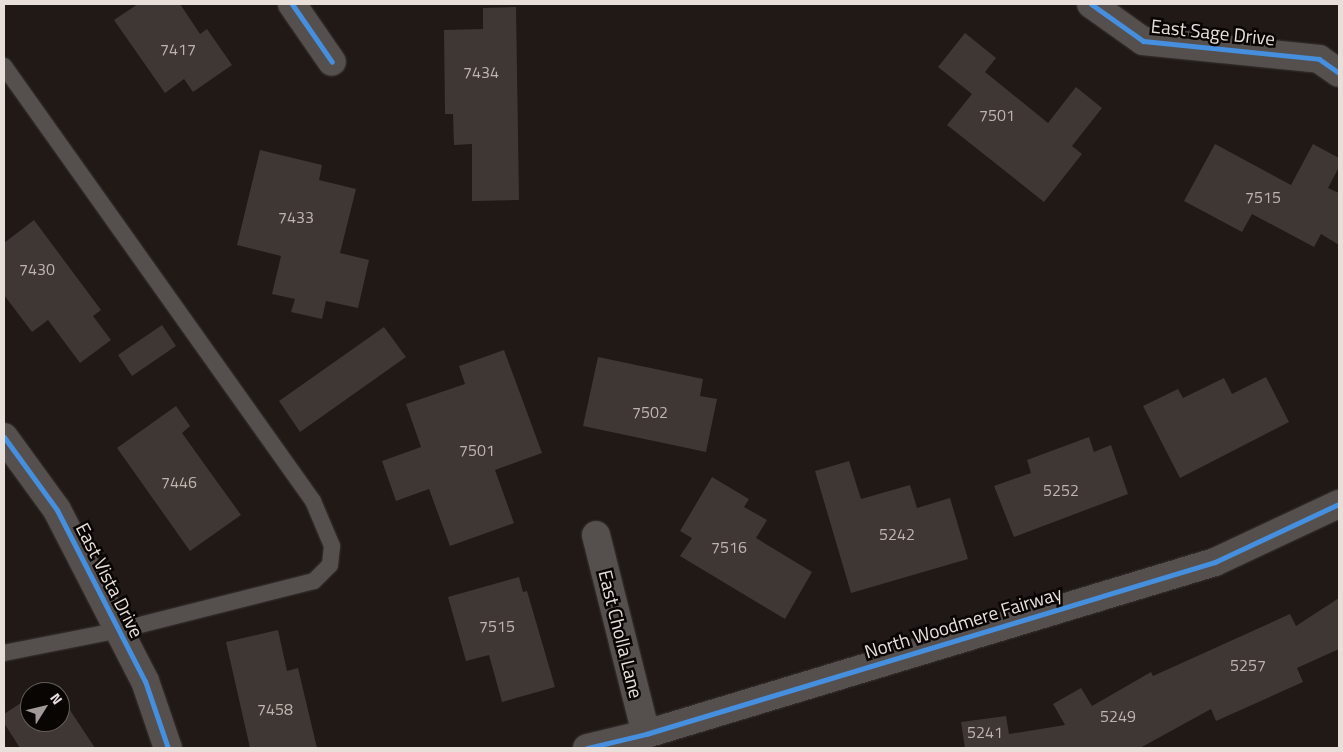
<!DOCTYPE html>
<html>
<head>
<meta charset="utf-8">
<style>
	body { margin:0 }
	#map { position:relative; width:1343px; height:752px; overflow:hidden; background:#201916; font-family:"Titillium Web",sans-serif }
	div>[style] { position:absolute }
	[style*='--x'] { left:calc(var(--x)*1px); top:calc(var(--y)*1px); width:calc(var(--w)*1px); rotate:calc(var(--a)*1deg) }
	.building>* { inset:0; background:#3f3733 }
	.roads { filter:drop-shadow(0 0 1px #393432) drop-shadow(0 0 1px #393432) }
	.service>* { height:16px; margin:-8px; padding:0 8px; transform-origin:8px; border-radius:8px; background:#55504e }
	.minor>* { height:28px; margin:-14px; padding:0 14px; transform-origin:14px; border-radius:14px; background:#55504e }
	.cycleway>* { height:5px; margin:-2.5px; padding:0 2.5px; transform-origin:2.5px; border-radius:2.5px; background:#468fdf }
	span { translate:-50% -50%; white-space:nowrap; text-align:center; line-height:1.15; -webkit-text-stroke:5px #090503; paint-order:stroke }
	.number-label { font-size:16px; color:#beb5b1 }
	.number-label span { -webkit-text-stroke-width:0 }
	.street-label { font-size:19px; color:#e8dfdb }
	.frame { position:absolute; inset:0; border:5px solid #e8dfdb; pointer-events:none }
	.north { position:absolute; left:20px; top:682px; width:50px; height:50px; box-sizing:border-box; background:#090503; border:1px solid #625c59; border-radius:50%; rotate:54deg; font-size:14px; font-weight:700; line-height:20px; text-align:center; color:#e8dfdb }
	.north::after { content:''; display:block; margin:auto; width:18px; height:22px; background:#a29a96; clip-path:polygon(50% 0,100% 100%,50% 72%,0 100%) }
</style>
</head>
<body>
<div id="map">
	<div class="building">
		<i style="clip-path:polygon(138px 4px,180px 4px,200px 34px,207px 29px,232px 65px,193px 92px,184px 79px,165px 93px,114px 20px)"></i>
		<i style="clip-path:polygon(516px 7px,519px 200px,472px 201px,472px 144px,454px 145px,453px 114px,445px 114px,444px 30px,483px 29px,483px 8px)"></i>
		<i style="clip-path:polygon(965px 33px,996px 58px,985px 72px,1048px 123px,1076px 87px,1102px 108px,1072px 146px,1082px 154px,1044px 202px,947px 125px,972px 94px,938px 67px)"></i>
		<i style="clip-path:polygon(1215px 144px,1291px 185px,1313px 144px,1339px 158px,1339px 167px,1328px 188px,1339px 193px,1339px 245px,1321px 234px,1314px 247px,1252px 214px,1242px 232px,1184px 201px)"></i>
		<i style="clip-path:polygon(260px 150px,322px 165px,319px 180px,356px 189px,340px 253px,369px 260px,358px 308px,326px 301px,322px 319px,291px 312px,295px 299px,272px 294px,281px 256px,237px 245px)"></i>
		<i style="clip-path:polygon(34px 220px,101px 310px,93px 316px,111px 340px,80px 363px,48px 320px,32px 332px,4px 295px,4px 243px)"></i>
		<i style="clip-path:polygon(162px 325px,176px 346px,132px 376px,118px 355px)"></i>
		<i style="clip-path:polygon(384px 327px,406px 357px,300px 432px,279px 401px)"></i>
		<i style="clip-path:polygon(504px 350px,542px 453px,495px 470px,514px 523px,450px 546px,429px 489px,396px 501px,382px 461px,421px 447px,406px 404px,465px 384px,459px 366px)"></i>
		<i style="clip-path:polygon(598px 357px,703px 379px,700px 396px,717px 399px,706px 452px,583px 426px)"></i>
		<i style="clip-path:polygon(1266px 377px,1289px 422px,1180px 478px,1143px 406px,1178px 389px,1183px 398px,1224px 378px,1232px 394px)"></i>
		<i style="clip-path:polygon(176px 406px,190px 426px,182px 433px,241px 515px,190px 551px,117px 448px)"></i>
		<i style="clip-path:polygon(1089px 437px,1094px 452px,1111px 445px,1128px 494px,1014px 537px,994px 486px,1031px 473px,1027px 460px)"></i>
		<i style="clip-path:polygon(849px 461px,861px 499px,910px 485px,917px 508px,950px 498px,968px 559px,851px 593px,815px 471px)"></i>
		<i style="clip-path:polygon(712px 477px,749px 499px,744px 507px,767px 520px,756px 538px,812px 572px,785px 619px,680px 556px,692px 538px,680px 531px)"></i>
		<i style="clip-path:polygon(519px 577px,523px 592px,527px 591px,555px 687px,502px 702px,489px 655px,466px 661px,448px 597px)"></i>
		<i style="clip-path:polygon(1339px 598px,1339px 649px,1297px 668px,1303px 682px,1216px 721px,1211px 709px,1140px 748px,965px 748px,961px 722px,1006px 716px,1009px 734px,1065px 725px,1053px 704px,1081px 688px,1092px 706px,1151px 672px,1153px 676px,1290px 614px,1296px 626px)"></i>
		<i style="clip-path:polygon(278px 630px,287px 671px,298px 668px,317px 748px,250px 748px,226px 642px)"></i>
		<i style="clip-path:polygon(52px 683px,58px 692px,38px 692px)"></i>
		<i style="clip-path:polygon(60px 695px,95px 748px,20px 748px,4px 723px,4px 714px,30px 697px,30px 722px,60px 722px)"></i>
	</div>
	<div class="roads">
		<div class="service">
			<i style="--x:4;--y:66;--w:534;--a:54.61"></i>
			<i style="--x:313;--y:501;--w:49;--a:67.1"></i>
			<i style="--x:332;--y:546;--w:19;--a:96"></i>
			<i style="--x:330;--y:565;--w:23;--a:135"></i>
			<i style="--x:314;--y:581;--w:200;--a:165.8"></i>
			<i style="--x:120;--y:630;--w:118;--a:168.8"></i>
		</div>
		<div class="minor">
			<i style="--x:292;--y:4;--w:70;--a:55.4"></i>
			<i style="--x:1091;--y:4;--w:64;--a:35.4"></i>
			<i style="--x:1143;--y:41;--w:177;--a:5.8"></i>
			<i style="--x:1319;--y:59;--w:24;--a:35"></i>
			<i style="--x:4;--y:437;--w:90;--a:54"></i>
			<i style="--x:57;--y:510;--w:192;--a:62.8"></i>
			<i style="--x:145;--y:681;--w:71;--a:71.1"></i>
			<i style="--x:596;--y:535;--w:205;--a:75.9"></i>
			<i style="--x:587;--y:748;--w:61;--a:-13.3"></i>
			<i style="--x:646;--y:734;--w:594;--a:-16.82"></i>
			<i style="--x:1215;--y:562;--w:137;--a:-25.1"></i>
		</div>
	</div>
	<div class="cycleway">
		<i style="--x:292;--y:4;--w:70;--a:55.4"></i>
		<i style="--x:1091;--y:4;--w:64;--a:35.4"></i>
		<i style="--x:1143;--y:41;--w:177;--a:5.8"></i>
		<i style="--x:1319;--y:59;--w:24;--a:35"></i>
		<i style="--x:4;--y:437;--w:90;--a:54"></i>
		<i style="--x:57;--y:510;--w:192;--a:62.8"></i>
		<i style="--x:145;--y:681;--w:71;--a:71.1"></i>
		<i style="--x:587;--y:748;--w:61;--a:-13.3"></i>
		<i style="--x:646;--y:734;--w:594;--a:-16.82"></i>
		<i style="--x:1215;--y:562;--w:137;--a:-25.1"></i>
	</div>
	<div class="number-label">
		<span style="left:178px;top:49px">7417</span>
		<span style="left:481px;top:72px">7434</span>
		<span style="left:997px;top:115px">7501</span>
		<span style="left:1263px;top:197px">7515</span>
		<span style="left:296px;top:217px">7433</span>
		<span style="left:37px;top:269px">7430</span>
		<span style="left:650px;top:412px">7502</span>
		<span style="left:477px;top:450px">7501</span>
		<span style="left:179px;top:482px">7446</span>
		<span style="left:1061px;top:490px">5252</span>
		<span style="left:897px;top:534px">5242</span>
		<span style="left:729px;top:547px">7516</span>
		<span style="left:497px;top:626px">7515</span>
		<span style="left:1248px;top:665px">5257</span>
		<span style="left:275px;top:709px">7458</span>
		<span style="left:1118px;top:716px">5249</span>
		<span style="left:985px;top:732px">5241</span>
	</div>
	<div class="street-label">
		<span style="left:1213px;top:32px;rotate:6deg">East Sage Drive</span>
		<span style="left:110px;top:580px;rotate:63deg">East Vista Drive</span>
		<span style="left:963px;top:622px;rotate:-17deg">North Woodmere Fairway</span>
		<span style="left:621px;top:634px;rotate:76deg">East Cholla Lane</span>
	</div>
	<div class="frame"></div>
	<div class="north">N</div>
</div>
</body>
</html>
